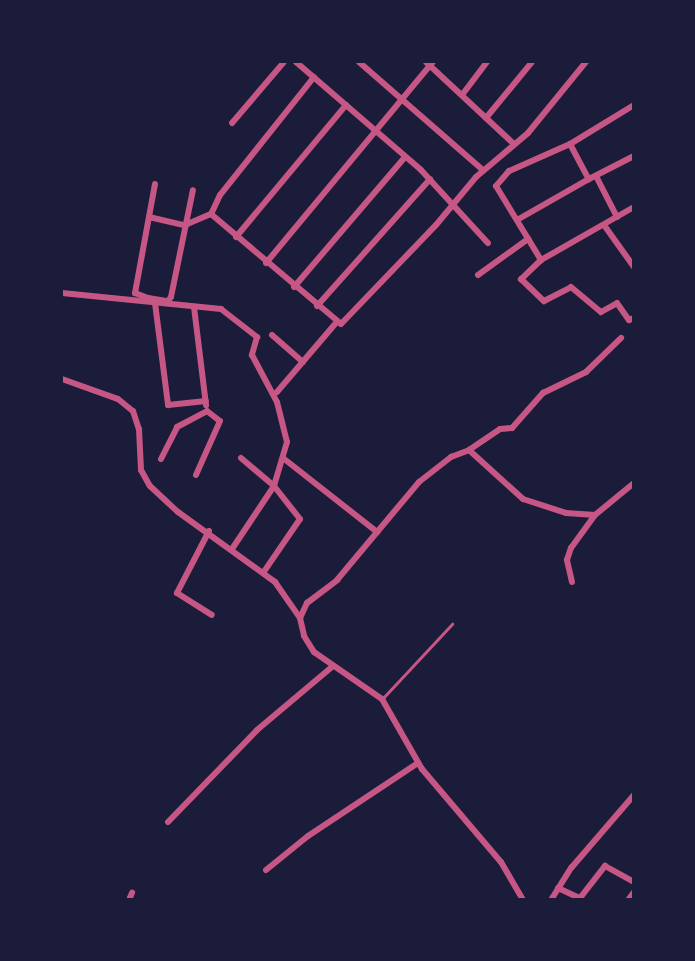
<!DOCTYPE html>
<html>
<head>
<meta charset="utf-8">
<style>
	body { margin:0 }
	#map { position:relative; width:695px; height:961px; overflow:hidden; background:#1b1b3a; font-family:Georgia,serif }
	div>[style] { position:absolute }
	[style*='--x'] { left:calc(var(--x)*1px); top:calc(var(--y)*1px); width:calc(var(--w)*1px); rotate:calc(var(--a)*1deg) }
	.service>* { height:3px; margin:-1.5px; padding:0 1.5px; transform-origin:1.5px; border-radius:1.5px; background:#c65784 }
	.minor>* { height:6px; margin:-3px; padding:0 3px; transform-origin:3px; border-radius:3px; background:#c65784 }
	span { translate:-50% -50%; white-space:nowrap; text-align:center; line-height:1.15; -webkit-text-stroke:5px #1b1b3a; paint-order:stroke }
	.frame { position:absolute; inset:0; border:63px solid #1b1b3a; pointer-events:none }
</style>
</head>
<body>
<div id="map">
	<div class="service">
		<i style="--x:382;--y:699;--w:103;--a:-47"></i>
	</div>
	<div class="minor">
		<i style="--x:296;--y:62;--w:165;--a:40.8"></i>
		<i style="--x:421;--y:170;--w:99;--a:47.5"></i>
		<i style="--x:359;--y:62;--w:164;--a:41.1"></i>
		<i style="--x:426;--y:62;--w:120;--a:43"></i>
		<i style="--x:314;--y:77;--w:151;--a:128.5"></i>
		<i style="--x:220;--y:195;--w:21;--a:115"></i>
		<i style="--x:211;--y:214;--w:170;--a:40.2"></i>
		<i style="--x:341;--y:324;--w:137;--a:-46.2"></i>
		<i style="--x:436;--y:225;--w:62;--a:-50.2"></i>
		<i style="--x:476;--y:177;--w:68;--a:-40.2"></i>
		<i style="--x:528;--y:133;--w:92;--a:-50.8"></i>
		<i style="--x:462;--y:95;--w:41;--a:-52.9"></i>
		<i style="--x:634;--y:105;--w:75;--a:148.6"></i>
		<i style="--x:570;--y:144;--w:67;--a:156.1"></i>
		<i style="--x:509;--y:171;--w:20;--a:131"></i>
		<i style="--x:496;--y:186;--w:87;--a:58.7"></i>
		<i style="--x:541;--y:260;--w:107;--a:-29.7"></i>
		<i style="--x:486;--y:118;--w:72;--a:-50.6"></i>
		<i style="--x:232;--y:123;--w:80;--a:-49.6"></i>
		<i style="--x:570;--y:144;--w:40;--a:62"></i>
		<i style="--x:589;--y:179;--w:51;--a:-27.1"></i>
		<i style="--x:597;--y:178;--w:44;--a:62.9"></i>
		<i style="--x:155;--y:184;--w:111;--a:100.4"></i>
		<i style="--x:135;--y:293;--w:14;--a:21"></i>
		<i style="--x:148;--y:298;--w:20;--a:9"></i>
		<i style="--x:168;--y:301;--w:5;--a:-53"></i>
		<i style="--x:171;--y:297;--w:109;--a:-78.4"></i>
		<i style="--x:149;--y:217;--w:37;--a:13"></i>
		<i style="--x:185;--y:225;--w:28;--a:-23"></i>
		<i style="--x:517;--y:220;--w:83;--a:-29.7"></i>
		<i style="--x:604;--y:225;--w:52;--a:54.5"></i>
		<i style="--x:236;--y:237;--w:172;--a:-50.2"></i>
		<i style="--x:541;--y:260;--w:28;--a:136"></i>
		<i style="--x:521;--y:279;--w:32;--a:44"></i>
		<i style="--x:544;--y:301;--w:30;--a:-27"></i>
		<i style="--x:571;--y:287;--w:39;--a:40"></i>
		<i style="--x:601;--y:312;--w:18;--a:-29"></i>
		<i style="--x:617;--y:303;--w:21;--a:55"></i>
		<i style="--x:629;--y:320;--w:5;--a:-22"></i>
		<i style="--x:266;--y:263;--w:261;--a:-50.3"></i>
		<i style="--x:478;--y:275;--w:62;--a:-35.8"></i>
		<i style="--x:294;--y:287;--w:171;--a:-49.5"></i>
		<i style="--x:62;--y:293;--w:160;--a:5.7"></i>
		<i style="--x:221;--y:309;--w:46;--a:37.9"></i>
		<i style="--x:257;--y:337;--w:19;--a:106"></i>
		<i style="--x:252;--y:355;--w:53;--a:62"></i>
		<i style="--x:277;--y:402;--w:41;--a:76"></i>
		<i style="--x:287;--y:442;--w:46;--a:106.5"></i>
		<i style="--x:274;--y:486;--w:76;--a:123.7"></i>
		<i style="--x:155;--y:303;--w:103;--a:82.7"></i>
		<i style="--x:168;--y:405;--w:38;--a:-6"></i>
		<i style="--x:317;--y:306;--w:170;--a:-48.3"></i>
		<i style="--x:194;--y:307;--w:99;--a:83"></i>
		<i style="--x:272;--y:335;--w:41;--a:41.1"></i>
		<i style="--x:62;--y:379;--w:59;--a:19.7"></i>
		<i style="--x:118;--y:399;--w:19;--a:39"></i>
		<i style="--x:133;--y:411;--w:19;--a:72"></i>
		<i style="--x:139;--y:429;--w:41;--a:87.2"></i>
		<i style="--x:141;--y:470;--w:18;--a:61"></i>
		<i style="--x:150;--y:486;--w:38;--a:43"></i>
		<i style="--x:178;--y:512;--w:120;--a:35.8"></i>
		<i style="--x:275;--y:582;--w:44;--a:55.2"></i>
		<i style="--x:300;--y:618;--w:18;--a:77"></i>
		<i style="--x:304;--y:636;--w:19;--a:58"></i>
		<i style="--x:314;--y:652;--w:83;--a:34.7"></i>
		<i style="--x:382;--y:699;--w:81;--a:60.3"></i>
		<i style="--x:422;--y:769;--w:122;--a:49.7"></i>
		<i style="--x:501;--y:862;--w:44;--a:59.9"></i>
		<i style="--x:277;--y:392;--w:91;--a:-49.5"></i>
		<i style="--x:469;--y:450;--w:37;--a:-34"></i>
		<i style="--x:500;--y:429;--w:12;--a:-5"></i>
		<i style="--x:512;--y:428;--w:47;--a:-48.5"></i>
		<i style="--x:543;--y:393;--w:48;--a:-26"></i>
		<i style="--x:586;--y:372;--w:49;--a:-44.2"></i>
		<i style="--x:241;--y:458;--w:43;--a:40.3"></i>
		<i style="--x:274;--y:486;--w:42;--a:51.8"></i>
		<i style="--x:300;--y:519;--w:65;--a:124.4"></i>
		<i style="--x:283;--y:458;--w:120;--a:38.2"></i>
		<i style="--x:161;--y:459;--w:36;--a:-63"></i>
		<i style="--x:177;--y:427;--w:34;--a:-28"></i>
		<i style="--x:207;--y:411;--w:16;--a:38"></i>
		<i style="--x:220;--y:421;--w:59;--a:114"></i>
		<i style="--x:209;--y:531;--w:70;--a:117.3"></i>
		<i style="--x:177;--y:593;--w:41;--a:32.2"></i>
		<i style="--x:572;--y:582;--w:23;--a:-103"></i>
		<i style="--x:567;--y:560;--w:13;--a:-72"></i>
		<i style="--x:571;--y:548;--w:41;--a:-54"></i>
		<i style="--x:300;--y:618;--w:17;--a:-65"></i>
		<i style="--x:307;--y:603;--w:38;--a:-37"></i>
		<i style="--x:337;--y:580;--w:128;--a:-50.1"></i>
		<i style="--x:419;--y:482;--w:41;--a:-38"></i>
		<i style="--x:451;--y:457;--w:19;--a:-21"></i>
		<i style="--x:469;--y:450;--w:73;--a:42.2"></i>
		<i style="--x:523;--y:499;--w:45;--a:18"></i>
		<i style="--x:566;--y:513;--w:29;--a:4"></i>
		<i style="--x:595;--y:515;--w:50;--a:-39.4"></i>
		<i style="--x:168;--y:822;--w:128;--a:-45.9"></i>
		<i style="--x:257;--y:730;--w:99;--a:-40.1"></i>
		<i style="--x:266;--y:870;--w:54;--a:-39"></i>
		<i style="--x:308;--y:836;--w:132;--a:-33.6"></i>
		<i style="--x:558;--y:888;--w:26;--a:25"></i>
		<i style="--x:580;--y:898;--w:41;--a:-52"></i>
		<i style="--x:605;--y:866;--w:33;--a:29"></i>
		<i style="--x:129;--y:900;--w:8;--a:-67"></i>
		<i style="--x:551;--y:900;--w:39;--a:-58"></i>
		<i style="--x:572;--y:867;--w:95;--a:-49.3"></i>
		<i style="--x:628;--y:900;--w:10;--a:-53"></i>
	</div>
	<div class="frame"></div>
</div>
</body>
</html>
